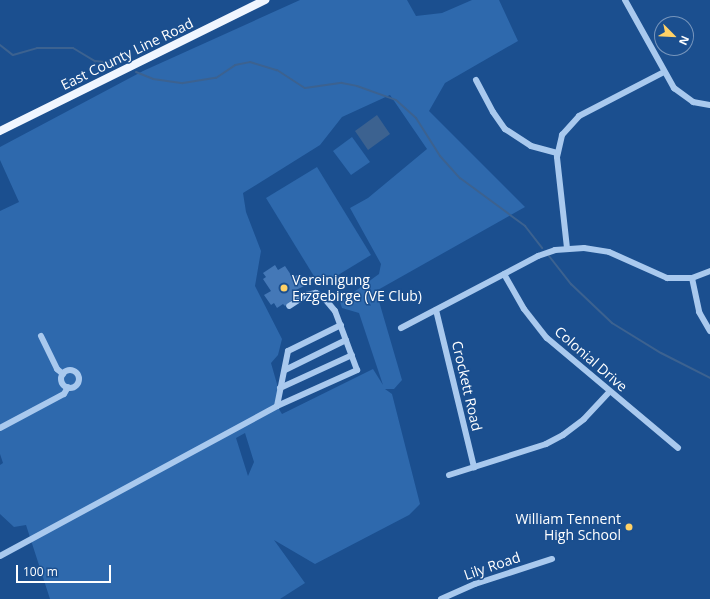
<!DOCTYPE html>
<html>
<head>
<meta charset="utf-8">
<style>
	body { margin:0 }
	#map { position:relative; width:710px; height:599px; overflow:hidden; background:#1b4f8f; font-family:"Open Sans",sans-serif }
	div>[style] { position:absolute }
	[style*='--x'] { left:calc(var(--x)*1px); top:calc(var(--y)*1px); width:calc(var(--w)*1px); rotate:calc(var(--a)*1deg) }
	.green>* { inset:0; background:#2e69ad }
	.water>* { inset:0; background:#3c6290 }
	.stream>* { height:2px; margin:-1px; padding:0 1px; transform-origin:1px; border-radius:1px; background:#3c6290 }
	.building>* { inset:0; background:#4478b7 }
	.minor>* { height:6px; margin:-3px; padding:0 3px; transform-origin:3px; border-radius:3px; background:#a9c9ee }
	.minor>.ring { margin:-3px; padding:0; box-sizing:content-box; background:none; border:6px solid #a9c9ee; border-radius:50% }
	.major>* { height:8px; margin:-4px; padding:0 4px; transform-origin:4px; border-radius:4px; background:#f0f6ff }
	.dots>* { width:11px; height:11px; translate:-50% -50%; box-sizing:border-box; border:2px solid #1b4f8f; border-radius:50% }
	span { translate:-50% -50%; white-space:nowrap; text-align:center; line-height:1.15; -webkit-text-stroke:3px #1b4f8f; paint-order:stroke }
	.street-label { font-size:14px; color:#fff }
	.poi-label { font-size:14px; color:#fff }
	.left { translate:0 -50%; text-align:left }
	.right { translate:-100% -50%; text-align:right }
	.north { position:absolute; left:654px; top:16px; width:40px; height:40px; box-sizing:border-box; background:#1b4f8f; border:1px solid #7695bc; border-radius:50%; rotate:114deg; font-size:11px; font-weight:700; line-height:16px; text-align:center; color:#fff }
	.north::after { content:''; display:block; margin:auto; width:14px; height:18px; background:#ffd166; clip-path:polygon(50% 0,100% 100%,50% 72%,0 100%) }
	.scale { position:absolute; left:16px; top:565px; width:95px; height:18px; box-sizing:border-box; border:2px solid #fff; border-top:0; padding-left:5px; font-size:12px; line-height:14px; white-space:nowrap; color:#fff; -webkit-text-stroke:3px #1b4f8f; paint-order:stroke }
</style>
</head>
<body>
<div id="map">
	<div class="green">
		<i style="clip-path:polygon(evenodd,300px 0,407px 0,416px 16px,442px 13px,472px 0,499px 0,518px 41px,445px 83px,429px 111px,525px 207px,376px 291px,402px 380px,394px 389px,385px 389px,392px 394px,420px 504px,409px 515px,315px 564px,274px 540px,305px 583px,280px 599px,50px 599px,26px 525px,14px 527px,0 514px,0 465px,3px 463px,0 454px,0 211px,19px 202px,0 160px,0 147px,143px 71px,300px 0,390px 95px,427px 149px,368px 198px,350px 208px,381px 264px,379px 274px,340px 302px,342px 308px,359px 313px,383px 385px,373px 369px,282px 414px,277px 406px,270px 413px,281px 398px,271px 363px,278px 355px,282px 339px,255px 286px,261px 251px,246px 212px,243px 193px,320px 145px,342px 117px,390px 95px,300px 0,245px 433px,254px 462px,248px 476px,236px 438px,245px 433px)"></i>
		<i style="clip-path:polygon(352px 137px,370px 162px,351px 175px,333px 151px)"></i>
		<i style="clip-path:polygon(317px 167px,371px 255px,320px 286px,266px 198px)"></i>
	</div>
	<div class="water">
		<i style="clip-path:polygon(377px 115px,390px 134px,368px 150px,355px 131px)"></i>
	</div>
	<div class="stream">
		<i style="--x:0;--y:45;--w:16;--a:38"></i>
		<i style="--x:13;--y:55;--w:25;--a:-16"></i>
		<i style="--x:37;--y:48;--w:36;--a:0"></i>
		<i style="--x:73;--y:48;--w:26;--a:31"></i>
		<i style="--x:95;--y:61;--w:19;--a:6"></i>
		<i style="--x:136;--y:72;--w:18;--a:22"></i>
		<i style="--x:153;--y:79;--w:30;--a:8"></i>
		<i style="--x:183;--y:83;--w:33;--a:-9"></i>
		<i style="--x:216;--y:78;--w:23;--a:-34"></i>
		<i style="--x:235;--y:65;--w:15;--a:-11"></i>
		<i style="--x:250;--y:62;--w:28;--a:17"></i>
		<i style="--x:277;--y:70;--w:33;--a:33"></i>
		<i style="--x:305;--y:88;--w:37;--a:-8"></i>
		<i style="--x:342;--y:83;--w:15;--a:11"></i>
		<i style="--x:357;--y:86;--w:41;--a:19.7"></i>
		<i style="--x:396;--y:100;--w:27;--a:42"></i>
		<i style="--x:416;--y:118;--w:45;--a:57.7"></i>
		<i style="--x:440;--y:156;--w:30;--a:48"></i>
		<i style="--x:460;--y:178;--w:81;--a:36.4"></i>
		<i style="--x:525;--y:226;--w:28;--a:52"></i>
		<i style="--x:549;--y:256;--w:36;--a:52"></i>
		<i style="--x:571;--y:284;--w:57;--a:43.6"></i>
		<i style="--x:612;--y:323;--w:57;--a:31.5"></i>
		<i style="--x:661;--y:353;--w:55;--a:27"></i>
	</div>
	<div class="building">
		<i style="clip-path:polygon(275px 265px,278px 270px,285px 266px,293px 278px,297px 275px,304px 286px,296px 290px,299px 294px,285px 306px,283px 304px,277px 308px,274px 303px,271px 305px,264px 295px,271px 291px,263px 279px,266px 277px,263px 273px)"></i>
	</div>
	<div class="minor">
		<i style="--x:625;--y:0;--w:101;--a:60.9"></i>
		<i style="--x:674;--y:88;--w:24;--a:36"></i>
		<i style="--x:693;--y:102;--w:17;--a:10"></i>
		<i style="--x:476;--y:80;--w:36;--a:62"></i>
		<i style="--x:493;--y:112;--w:21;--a:55"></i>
		<i style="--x:505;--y:129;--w:31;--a:33"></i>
		<i style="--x:531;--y:146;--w:27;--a:15"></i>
		<i style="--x:567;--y:248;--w:92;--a:-96.3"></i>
		<i style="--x:557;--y:157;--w:23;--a:-77"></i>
		<i style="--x:562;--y:135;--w:25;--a:-48"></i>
		<i style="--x:579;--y:116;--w:96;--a:-27.4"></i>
		<i style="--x:504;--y:274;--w:40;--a:60.3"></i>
		<i style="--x:524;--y:309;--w:37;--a:52"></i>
		<i style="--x:547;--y:338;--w:171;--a:40"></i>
		<i style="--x:692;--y:278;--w:35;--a:78"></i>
		<i style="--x:699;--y:312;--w:22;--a:60"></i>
		<i style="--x:436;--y:310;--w:162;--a:76.4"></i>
		<i style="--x:401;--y:328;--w:155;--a:-27.7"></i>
		<i style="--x:538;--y:256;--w:18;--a:-19"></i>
		<i style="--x:555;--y:250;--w:29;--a:-4"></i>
		<i style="--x:584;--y:248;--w:25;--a:9"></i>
		<i style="--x:609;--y:252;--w:64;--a:24.1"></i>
		<i style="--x:667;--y:278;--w:25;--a:0"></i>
		<i style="--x:692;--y:278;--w:19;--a:-21"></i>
		<i style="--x:41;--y:336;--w:37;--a:64"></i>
		<i style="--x:57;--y:369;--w:8;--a:40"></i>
		<i style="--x:285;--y:370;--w:68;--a:-26.2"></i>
		<i class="ring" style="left:61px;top:370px;width:12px;height:12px"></i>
		<i style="--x:280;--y:388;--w:79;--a:-24.6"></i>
		<i style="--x:277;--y:406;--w:56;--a:-78.7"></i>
		<i style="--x:288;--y:351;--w:59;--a:-26.1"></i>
		<i style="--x:0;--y:428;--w:72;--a:-28"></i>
		<i style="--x:64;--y:394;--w:8;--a:-60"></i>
		<i style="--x:449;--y:475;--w:102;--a:-17.7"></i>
		<i style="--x:546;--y:444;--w:19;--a:-28"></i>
		<i style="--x:563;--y:435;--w:26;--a:-37"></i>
		<i style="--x:584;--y:419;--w:37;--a:-47"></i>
		<i style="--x:0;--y:556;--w:315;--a:-28.4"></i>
		<i style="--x:277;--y:406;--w:88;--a:-24.2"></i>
		<i style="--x:357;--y:370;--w:63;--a:-110.4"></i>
		<i style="--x:335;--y:311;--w:16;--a:-130"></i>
		<i style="--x:325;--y:299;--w:11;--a:-146"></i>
		<i style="--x:316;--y:293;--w:10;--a:169"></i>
		<i style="--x:306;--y:295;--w:20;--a:147"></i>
		<i style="--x:441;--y:599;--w:37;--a:-24"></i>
		<i style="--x:475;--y:584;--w:81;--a:-18"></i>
	</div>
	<div class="major">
		<i style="--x:0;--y:131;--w:296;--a:-26.3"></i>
	</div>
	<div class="dots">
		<i style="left:284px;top:288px;background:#ffd166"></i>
		<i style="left:629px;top:527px;background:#ffd166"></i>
	</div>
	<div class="street-label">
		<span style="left:127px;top:54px;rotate:-26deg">East County Line Road</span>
		<span style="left:591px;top:359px;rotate:41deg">Colonial Drive</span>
		<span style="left:467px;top:386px;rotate:77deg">Crockett Road</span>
		<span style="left:492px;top:566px;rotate:-19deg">Lily Road</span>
	</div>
	<div class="poi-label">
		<span class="left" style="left:292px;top:288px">Vereinigung<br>Erzgebirge (VE Club)</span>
		<span class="right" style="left:621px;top:527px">William Tennent<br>High School</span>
	</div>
	<div class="north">N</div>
	<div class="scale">100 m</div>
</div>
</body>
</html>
